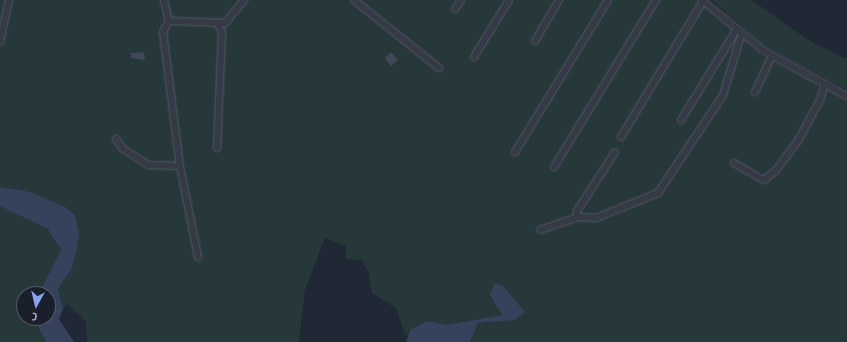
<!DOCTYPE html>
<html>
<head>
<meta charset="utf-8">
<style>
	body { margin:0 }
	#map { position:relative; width:847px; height:342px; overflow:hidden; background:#212835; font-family:"PT Sans Narrow",sans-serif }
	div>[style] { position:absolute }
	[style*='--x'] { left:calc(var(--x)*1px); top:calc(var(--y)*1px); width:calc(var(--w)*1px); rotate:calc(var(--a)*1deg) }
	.green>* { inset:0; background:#27383b }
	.water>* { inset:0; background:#36415c }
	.building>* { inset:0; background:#404758 }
	.roads { filter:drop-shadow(0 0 1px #525764) drop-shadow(0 0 1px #525764) }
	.minor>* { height:6px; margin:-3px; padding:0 3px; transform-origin:3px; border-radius:3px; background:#353a46 }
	span { translate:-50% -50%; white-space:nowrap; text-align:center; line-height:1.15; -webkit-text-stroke:4px #1a1f2b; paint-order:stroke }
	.north { position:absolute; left:16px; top:286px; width:40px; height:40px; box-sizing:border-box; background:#1a1f2b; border:1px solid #565b68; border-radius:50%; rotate:188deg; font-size:11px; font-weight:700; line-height:16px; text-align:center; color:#afb4c3 }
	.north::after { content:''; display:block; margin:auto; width:14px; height:18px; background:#87a3f0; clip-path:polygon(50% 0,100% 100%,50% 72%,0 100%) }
</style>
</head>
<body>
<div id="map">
	<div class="green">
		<i style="clip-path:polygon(0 0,696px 0,757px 49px,762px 56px,816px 82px,820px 90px,827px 89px,847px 100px,847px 342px,470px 342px,478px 323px,488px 323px,524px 312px,502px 285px,495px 299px,502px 315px,446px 325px,427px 321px,410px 330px,406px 336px,396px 308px,372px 293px,369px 273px,362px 260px,346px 259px,346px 246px,325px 238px,305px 290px,299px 342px,87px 342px,86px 321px,67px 304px,63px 309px,58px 289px,72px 268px,75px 215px,64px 207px,31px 192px,0 187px)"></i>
		<i style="clip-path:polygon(712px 0,751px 0,813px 43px,847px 59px,847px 90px,764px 46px)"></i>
		<i style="clip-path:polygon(0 206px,49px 229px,61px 250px,42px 294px,24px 294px,24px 318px,38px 318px,36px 324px,46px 342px,0 342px)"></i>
	</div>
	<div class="water">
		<i style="clip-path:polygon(0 187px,31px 192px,65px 207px,75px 215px,79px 234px,77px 248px,72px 268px,58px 289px,63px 309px,59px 319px,74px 342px,46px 342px,36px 323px,38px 318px,48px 318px,48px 294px,42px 294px,41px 289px,61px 250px,48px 229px,0 206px)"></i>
		<i style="clip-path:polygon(495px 283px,502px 285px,525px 312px,515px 320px,478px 323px,470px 342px,406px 342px,410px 330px,427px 321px,446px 325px,502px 315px,490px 295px)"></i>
	</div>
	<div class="building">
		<i style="clip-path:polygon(144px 52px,145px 60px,131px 58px,131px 53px)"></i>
		<i style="clip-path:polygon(391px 52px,398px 60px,391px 66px,385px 58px)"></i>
	</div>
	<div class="roads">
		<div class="minor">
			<i style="--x:164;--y:0;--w:22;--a:77"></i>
			<i style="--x:169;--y:21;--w:13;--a:119"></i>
			<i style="--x:163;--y:32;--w:135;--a:82.8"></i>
			<i style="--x:180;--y:166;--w:93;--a:78.8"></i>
			<i style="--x:354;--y:0;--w:109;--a:38.7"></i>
			<i style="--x:702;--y:0;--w:80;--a:39.4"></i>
			<i style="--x:764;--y:51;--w:94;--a:28.5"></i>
			<i style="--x:455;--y:9;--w:11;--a:-56"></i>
			<i style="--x:169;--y:21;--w:56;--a:2"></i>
			<i style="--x:225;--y:23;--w:30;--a:-50"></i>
			<i style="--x:535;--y:41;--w:48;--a:-59.7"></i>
			<i style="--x:0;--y:42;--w:43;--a:-77.9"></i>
			<i style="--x:474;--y:57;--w:67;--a:-58.4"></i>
			<i style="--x:755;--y:92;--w:40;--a:-65"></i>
			<i style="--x:681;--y:120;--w:107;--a:-58.4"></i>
			<i style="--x:621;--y:137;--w:159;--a:-58.9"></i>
			<i style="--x:116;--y:139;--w:12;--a:55"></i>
			<i style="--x:123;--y:149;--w:31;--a:32"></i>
			<i style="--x:149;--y:165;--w:31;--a:2"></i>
			<i style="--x:217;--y:148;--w:115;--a:-87.5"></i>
			<i style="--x:222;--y:33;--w:10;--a:-114"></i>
			<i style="--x:515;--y:152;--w:178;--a:-58.5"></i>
			<i style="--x:734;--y:163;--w:34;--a:30"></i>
			<i style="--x:764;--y:180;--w:16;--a:-40"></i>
			<i style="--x:776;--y:170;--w:39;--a:-53"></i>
			<i style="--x:799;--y:139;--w:44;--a:-61.7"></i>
			<i style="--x:820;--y:100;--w:17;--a:-73"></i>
			<i style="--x:554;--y:167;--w:196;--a:-58.6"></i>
			<i style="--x:577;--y:217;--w:6;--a:-90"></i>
			<i style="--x:577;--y:211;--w:70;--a:-57.2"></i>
			<i style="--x:540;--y:230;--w:39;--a:-19"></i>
			<i style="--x:577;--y:217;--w:19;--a:3"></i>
			<i style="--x:596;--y:218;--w:67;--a:-22"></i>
			<i style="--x:658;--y:193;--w:118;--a:-56.4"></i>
			<i style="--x:723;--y:95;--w:65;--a:-73"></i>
		</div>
	</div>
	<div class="north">С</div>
</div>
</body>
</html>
